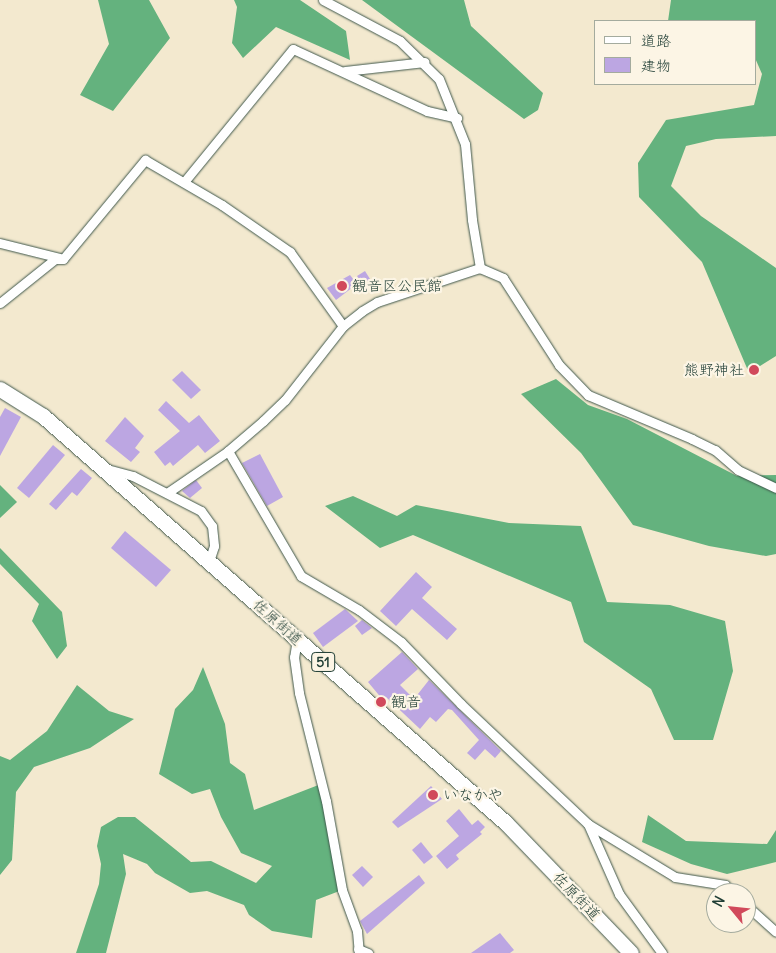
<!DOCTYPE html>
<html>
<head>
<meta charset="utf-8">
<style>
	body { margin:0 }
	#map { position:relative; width:776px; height:953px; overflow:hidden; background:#f3e9cf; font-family:Delius,"Klee One",sans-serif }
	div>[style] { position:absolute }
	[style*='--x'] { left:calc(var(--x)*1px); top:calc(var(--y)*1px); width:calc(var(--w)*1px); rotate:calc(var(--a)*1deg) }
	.forest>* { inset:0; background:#64b27e }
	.building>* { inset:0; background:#bca6e2 }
	.roads { filter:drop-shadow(0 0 1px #3f574b) drop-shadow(0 0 1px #3f574b) }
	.minor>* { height:9px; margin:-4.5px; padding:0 4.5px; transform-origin:4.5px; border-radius:4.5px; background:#fff }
	.trunk>* { height:15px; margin:-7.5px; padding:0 7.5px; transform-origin:7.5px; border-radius:7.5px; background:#fff }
	.dots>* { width:14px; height:14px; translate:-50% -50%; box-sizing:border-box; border:2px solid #fcf5e5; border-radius:50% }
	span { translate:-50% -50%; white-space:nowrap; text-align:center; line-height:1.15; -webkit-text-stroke:4.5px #fcf5e5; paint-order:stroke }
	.shield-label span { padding:1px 4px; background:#fcf5e5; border:1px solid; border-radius:4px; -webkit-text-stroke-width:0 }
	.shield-label { font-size:14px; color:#1f3d34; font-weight:700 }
	.poi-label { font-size:15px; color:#1f3d34 }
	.left { translate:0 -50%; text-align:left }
	.right { translate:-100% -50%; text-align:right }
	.street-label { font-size:15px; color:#1f3d34 }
	.legend { position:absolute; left:594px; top:20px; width:162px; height:65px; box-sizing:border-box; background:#fcf5e5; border:1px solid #a4ab9e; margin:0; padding:6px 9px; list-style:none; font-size:15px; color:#1f3d34 }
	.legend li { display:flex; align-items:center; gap:10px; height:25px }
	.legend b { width:25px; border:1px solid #a4ab9e }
	.north { position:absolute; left:706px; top:883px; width:50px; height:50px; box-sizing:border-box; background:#fcf5e5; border:1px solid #a4ab9e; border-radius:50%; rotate:298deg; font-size:14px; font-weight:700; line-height:20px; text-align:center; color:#1f3d34 }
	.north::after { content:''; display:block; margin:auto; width:18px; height:22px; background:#d1495b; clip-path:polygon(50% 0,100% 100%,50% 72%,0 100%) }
</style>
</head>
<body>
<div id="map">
	<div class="forest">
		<i style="clip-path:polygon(98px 0,149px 0,170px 38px,113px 111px,80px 95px,109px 44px)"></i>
		<i style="clip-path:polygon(234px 0,300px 0,346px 31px,350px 60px,276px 27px,243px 58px,232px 43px,237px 7px)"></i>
		<i style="clip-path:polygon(362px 0,464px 0,471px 26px,543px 93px,538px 110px,524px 119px)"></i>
		<i style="clip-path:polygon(671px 0,776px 0,776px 136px,716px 139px,686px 146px,671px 186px,701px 216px,776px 268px,776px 356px,749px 373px,702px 262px,639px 197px,638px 163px,666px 120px,754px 105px,762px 74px,755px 58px,755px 21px,668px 21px)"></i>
		<i style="clip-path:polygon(556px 379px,588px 405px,627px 419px,737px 476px,776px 475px,776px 554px,766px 556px,709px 546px,633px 525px,581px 453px,521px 394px)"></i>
		<i style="clip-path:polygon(0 485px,17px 502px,0 518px)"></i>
		<i style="clip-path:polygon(353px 496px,397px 516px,416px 505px,509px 523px,581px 526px,607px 602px,670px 605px,725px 621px,733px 671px,713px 740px,674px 740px,651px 689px,584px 642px,571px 602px,413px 535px,380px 548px,325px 506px)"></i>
		<i style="clip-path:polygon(0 548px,62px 612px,67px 646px,57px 659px,32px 621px,39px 604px,0 564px)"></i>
		<i style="clip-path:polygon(203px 667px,225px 724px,230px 763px,245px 774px,254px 810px,321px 784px,342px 890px,316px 900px,312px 938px,272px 931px,249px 915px,244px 905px,207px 891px,190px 893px,155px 873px,147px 864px,123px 854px,126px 874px,106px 953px,76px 953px,99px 884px,101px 864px,97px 846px,101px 827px,118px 817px,135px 817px,191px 862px,211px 861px,256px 883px,272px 866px,241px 853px,221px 817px,210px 789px,192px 794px,159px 774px,175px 709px,193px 690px)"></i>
		<i style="clip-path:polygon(77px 685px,109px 711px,134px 719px,90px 748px,34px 767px,16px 792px,12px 860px,0 875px,0 756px,10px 760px,47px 731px)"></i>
		<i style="clip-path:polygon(648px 815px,686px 841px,767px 844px,776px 830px,776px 862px,727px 874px,691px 864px,642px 842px)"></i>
	</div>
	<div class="building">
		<i style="clip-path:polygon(365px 271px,370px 279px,363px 284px,357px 276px)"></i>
		<i style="clip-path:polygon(350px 275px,357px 284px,336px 300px,327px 288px)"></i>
		<i style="clip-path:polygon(182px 371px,201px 390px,191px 399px,172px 380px)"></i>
		<i style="clip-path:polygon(166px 401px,189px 423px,199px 415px,220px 441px,205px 453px,198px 445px,173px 466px,170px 462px,165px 466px,154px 452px,180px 431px,158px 410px)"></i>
		<i style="clip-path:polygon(5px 408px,21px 417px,0 456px,0 417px)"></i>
		<i style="clip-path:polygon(125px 417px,144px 436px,135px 448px,140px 452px,131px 462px,105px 441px)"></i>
		<i style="clip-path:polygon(53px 445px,65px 455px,29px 498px,17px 488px)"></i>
		<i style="clip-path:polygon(260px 454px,283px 497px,267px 506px,242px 463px)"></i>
		<i style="clip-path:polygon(81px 469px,92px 478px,77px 496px,72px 492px,56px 510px,49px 504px)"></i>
		<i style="clip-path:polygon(196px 480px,202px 488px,190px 498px,182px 491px)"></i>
		<i style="clip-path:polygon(125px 531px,171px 570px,156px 587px,111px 548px)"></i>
		<i style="clip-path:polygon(416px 572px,432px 587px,422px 598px,457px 629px,447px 640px,412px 609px,396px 626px,380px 611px)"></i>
		<i style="clip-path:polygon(345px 609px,358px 621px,323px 647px,313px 633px)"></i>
		<i style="clip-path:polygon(362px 620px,372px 628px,362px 635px,355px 626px)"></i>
		<i style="clip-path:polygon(402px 652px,418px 669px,400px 685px,414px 699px,429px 680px,501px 751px,495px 758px,485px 749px,475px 760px,467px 753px,479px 740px,452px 710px,448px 709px,436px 722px,430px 717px,420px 729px,386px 697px,383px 700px,368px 682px)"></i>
		<i style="clip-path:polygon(431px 786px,442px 799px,398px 828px,392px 822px)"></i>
		<i style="clip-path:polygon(459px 809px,472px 825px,478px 820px,485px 827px,480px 832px,482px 834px,456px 855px,459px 859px,447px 869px,436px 856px,459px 836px,446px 821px)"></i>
		<i style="clip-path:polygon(421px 842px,433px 857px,424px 864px,412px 850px)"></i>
		<i style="clip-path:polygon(362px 866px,373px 877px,363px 887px,352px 875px)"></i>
		<i style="clip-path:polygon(419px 875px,425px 883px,367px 934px,360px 921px)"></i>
		<i style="clip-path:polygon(500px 933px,514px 950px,510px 953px,471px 953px)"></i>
	</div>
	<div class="roads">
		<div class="minor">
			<i style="--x:323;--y:0;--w:87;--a:28"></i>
			<i style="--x:400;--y:41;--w:54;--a:44.3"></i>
			<i style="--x:439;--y:79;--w:70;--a:68.2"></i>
			<i style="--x:465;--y:144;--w:76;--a:84.7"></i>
			<i style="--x:472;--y:220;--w:49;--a:80.5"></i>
			<i style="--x:345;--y:71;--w:80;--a:-6.5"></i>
			<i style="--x:184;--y:182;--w:172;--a:-50.7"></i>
			<i style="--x:293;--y:49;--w:148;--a:24.8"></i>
			<i style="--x:427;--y:111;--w:31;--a:13"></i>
			<i style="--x:0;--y:243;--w:62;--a:14"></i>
			<i style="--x:63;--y:259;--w:129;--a:-50.4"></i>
			<i style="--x:145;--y:160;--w:89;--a:30.3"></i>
			<i style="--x:222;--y:205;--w:83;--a:34.7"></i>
			<i style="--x:290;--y:252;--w:91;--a:54.4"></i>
			<i style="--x:0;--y:303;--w:70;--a:-38.7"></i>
			<i style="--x:55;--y:259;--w:8;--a:0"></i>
			<i style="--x:228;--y:451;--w:145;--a:59.7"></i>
			<i style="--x:301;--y:576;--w:67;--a:30.4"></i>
			<i style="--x:359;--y:610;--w:53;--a:37.3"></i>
			<i style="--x:401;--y:642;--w:86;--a:45.9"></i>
			<i style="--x:461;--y:704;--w:175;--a:43.4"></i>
			<i style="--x:588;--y:824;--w:77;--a:66.1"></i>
			<i style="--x:619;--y:894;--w:73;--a:53.9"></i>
			<i style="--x:107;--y:469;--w:27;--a:15"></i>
			<i style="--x:133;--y:476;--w:76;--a:27.2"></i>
			<i style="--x:201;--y:511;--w:19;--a:54"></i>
			<i style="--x:212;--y:526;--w:20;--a:84"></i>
			<i style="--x:214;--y:546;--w:16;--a:108"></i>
			<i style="--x:167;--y:493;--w:74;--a:-34.5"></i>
			<i style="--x:228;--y:451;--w:46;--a:-40.6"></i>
			<i style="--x:263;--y:421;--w:30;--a:-44"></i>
			<i style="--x:285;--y:400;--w:94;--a:-51.9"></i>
			<i style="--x:343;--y:326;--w:24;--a:-38"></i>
			<i style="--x:362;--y:311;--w:17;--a:-31"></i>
			<i style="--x:377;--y:302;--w:108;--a:-18.3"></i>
			<i style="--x:480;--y:268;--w:25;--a:23"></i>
			<i style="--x:503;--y:278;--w:103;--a:57.2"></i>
			<i style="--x:559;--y:365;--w:42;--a:46"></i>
			<i style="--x:588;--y:395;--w:113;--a:22.9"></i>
			<i style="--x:692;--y:439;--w:25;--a:26"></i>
			<i style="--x:715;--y:450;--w:30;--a:41"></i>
			<i style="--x:738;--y:470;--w:42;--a:25.3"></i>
			<i style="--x:297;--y:639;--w:18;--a:99"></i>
			<i style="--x:294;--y:657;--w:36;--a:82"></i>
			<i style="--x:299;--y:693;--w:111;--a:76"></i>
			<i style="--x:326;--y:801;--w:90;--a:79.8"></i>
			<i style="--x:342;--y:890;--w:44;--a:69.9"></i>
			<i style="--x:357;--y:931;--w:22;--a:85"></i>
			<i style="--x:588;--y:824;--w:102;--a:31.3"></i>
			<i style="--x:675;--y:877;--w:51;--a:9.1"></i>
			<i style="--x:725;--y:885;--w:11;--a:45"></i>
			<i style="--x:746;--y:905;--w:40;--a:42"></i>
			<i style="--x:358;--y:949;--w:11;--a:22"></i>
		</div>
		<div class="trunk">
			<i style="--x:0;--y:389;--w:51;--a:32.1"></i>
			<i style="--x:43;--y:416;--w:616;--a:41.32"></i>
			<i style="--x:506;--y:823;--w:180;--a:46.1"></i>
		</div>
	</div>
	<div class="dots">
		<i style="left:342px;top:286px;background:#d1495b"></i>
		<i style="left:754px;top:370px;background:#d1495b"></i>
		<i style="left:381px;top:702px;background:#d1495b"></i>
		<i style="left:433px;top:795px;background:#d1495b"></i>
	</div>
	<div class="shield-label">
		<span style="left:323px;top:662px">51</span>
	</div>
	<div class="poi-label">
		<span class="left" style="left:352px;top:286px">観音区公民館</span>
		<span class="right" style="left:744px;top:370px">熊野神社</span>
		<span class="left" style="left:391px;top:702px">観音</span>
		<span class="left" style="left:443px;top:795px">いなかや</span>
	</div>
	<div class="street-label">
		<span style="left:278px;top:622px;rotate:42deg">佐原街道</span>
		<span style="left:577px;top:896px;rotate:46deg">佐原街道</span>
	</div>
	<ul class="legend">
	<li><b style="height:6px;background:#fff"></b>道路</li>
	<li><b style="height:14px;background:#bca6e2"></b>建物</li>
	</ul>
	<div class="north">N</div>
</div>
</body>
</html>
